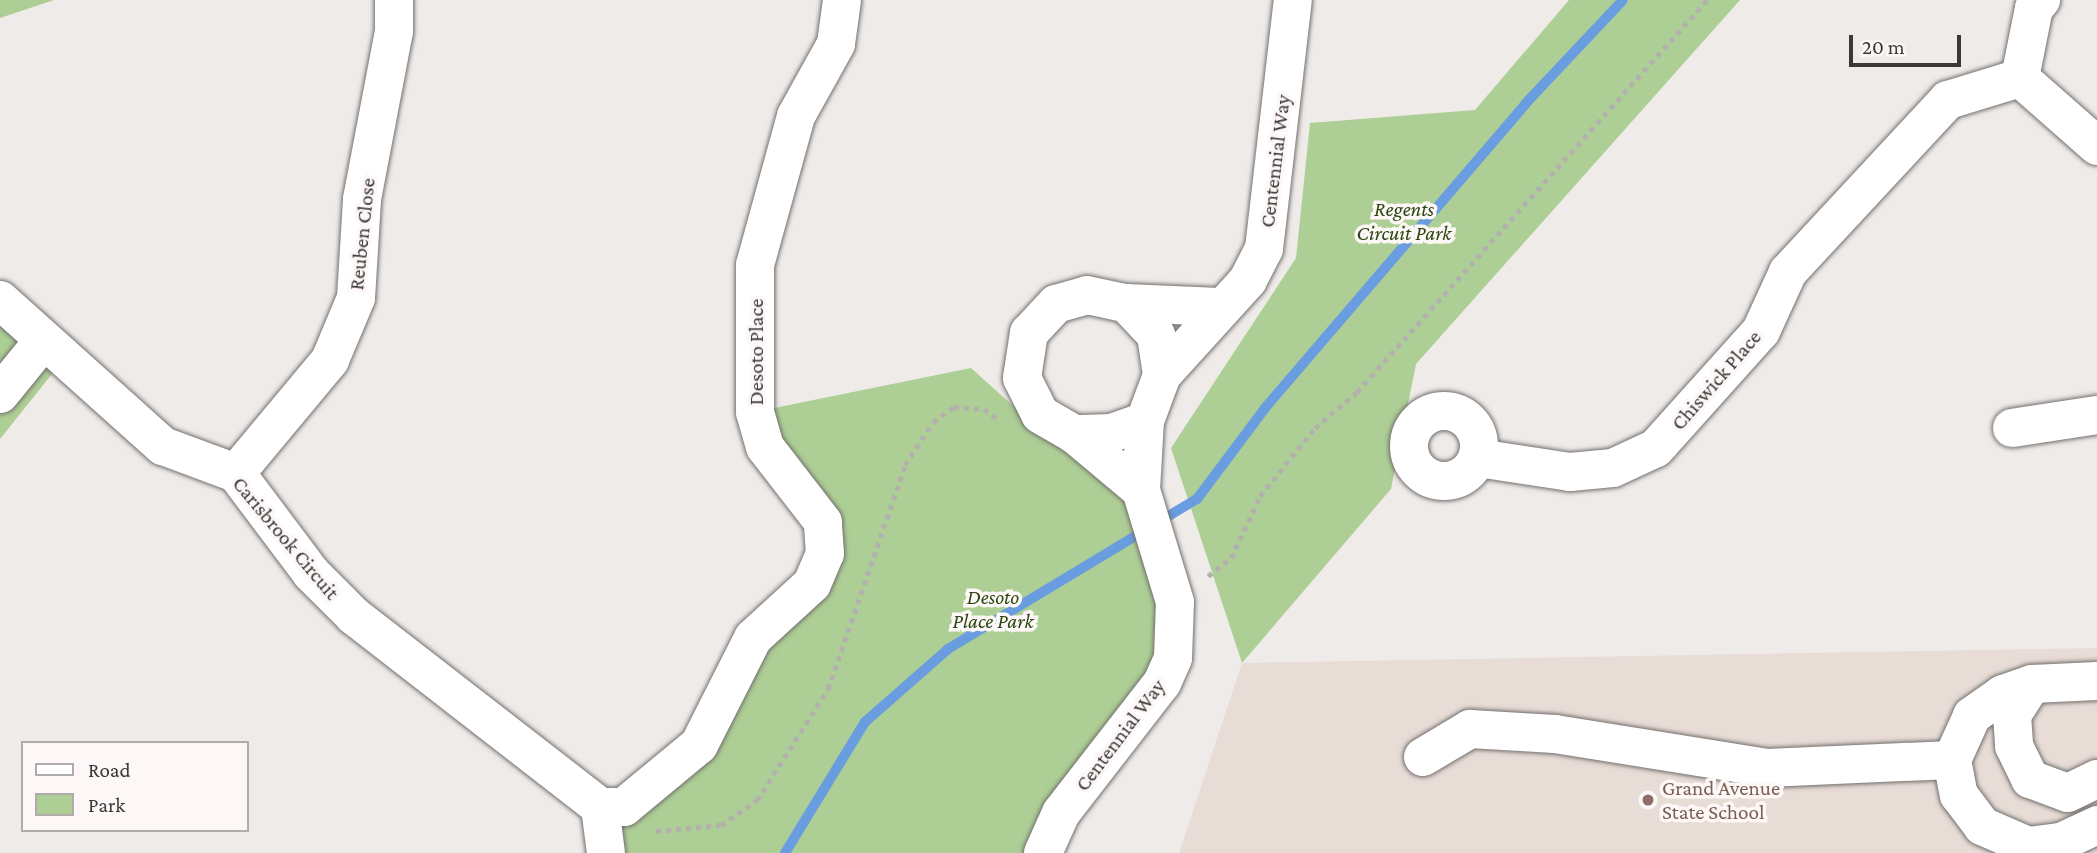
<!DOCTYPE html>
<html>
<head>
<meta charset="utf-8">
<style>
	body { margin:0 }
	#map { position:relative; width:2097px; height:853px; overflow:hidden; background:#efebe9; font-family:"Crimson Pro",serif }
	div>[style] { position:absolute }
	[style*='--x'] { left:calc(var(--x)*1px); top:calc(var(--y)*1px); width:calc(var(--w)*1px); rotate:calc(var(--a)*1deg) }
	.built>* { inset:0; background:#e8dcd6 }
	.green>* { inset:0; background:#adcf95 }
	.stream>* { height:10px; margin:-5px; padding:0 5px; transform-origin:5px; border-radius:5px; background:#6a9ce0 }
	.path>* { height:4.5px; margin-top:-2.25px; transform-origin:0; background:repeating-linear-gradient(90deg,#b3b0ae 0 5px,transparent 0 10px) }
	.roads { filter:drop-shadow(0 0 2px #73706e) drop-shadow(0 0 2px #73706e) }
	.minor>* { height:38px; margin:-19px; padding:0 19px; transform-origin:19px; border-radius:19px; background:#fff }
	.minor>.ring { margin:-19px; padding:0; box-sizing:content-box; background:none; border:38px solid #fff; border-radius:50% }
	.dots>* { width:19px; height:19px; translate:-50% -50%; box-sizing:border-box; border:4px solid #fdf8f7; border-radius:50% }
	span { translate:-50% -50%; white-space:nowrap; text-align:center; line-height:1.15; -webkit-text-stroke:7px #fdf8f7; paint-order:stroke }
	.street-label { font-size:21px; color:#3a3938 }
	.park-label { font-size:21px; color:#2b4711; font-style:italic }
	.education-label { font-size:21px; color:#785e54 }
	.left { translate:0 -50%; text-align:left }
	.legend { position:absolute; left:21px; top:741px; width:228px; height:91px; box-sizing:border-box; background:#fdf8f7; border:2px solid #afacab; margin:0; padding:9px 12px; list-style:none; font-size:21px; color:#3a3938 }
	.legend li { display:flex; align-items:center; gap:14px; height:35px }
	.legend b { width:35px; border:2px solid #afacab }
	.scale { position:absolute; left:1849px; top:35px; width:112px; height:32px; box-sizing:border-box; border:4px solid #3a3938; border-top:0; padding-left:9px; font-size:21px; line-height:24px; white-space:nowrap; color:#3a3938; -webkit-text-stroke:5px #fdf8f7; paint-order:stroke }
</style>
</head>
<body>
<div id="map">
	<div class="built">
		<i style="clip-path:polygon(2097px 648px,2097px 853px,1179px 853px,1242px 663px)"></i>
	</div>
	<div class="green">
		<i style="clip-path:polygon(0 0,54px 0,0 18px)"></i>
		<i style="clip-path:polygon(1569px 0,1740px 0,1416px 364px,1391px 489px,1242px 663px,1171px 448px,1296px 258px,1310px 123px,1475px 110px)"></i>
		<i style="clip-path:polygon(0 312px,56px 369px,0 439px)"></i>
		<i style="clip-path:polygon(971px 368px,1029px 420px,1141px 490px,1177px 630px,1043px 853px,606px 853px,624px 807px,661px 780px,825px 554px,755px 412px)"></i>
	</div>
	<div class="stream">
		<i style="--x:785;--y:853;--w:153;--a:-58.6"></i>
		<i style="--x:865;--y:722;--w:111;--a:-41.3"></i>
		<i style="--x:948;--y:649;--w:291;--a:-31.1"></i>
		<i style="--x:1197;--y:499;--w:114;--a:-53.2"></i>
		<i style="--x:1265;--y:408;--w:401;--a:-49.4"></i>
		<i style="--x:1526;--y:103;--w:141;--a:-46.7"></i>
	</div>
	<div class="path">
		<i style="--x:1208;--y:576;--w:29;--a:-38"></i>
		<i style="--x:1231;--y:558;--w:68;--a:-64.9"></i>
		<i style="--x:1260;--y:496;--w:87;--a:-51"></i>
		<i style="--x:1315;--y:428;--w:55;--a:-40.6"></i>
		<i style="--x:1357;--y:392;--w:526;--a:-48.24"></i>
		<i style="--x:656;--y:831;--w:65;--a:-5.3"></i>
		<i style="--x:721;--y:825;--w:44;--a:-34.8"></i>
		<i style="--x:757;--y:800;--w:132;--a:-57.4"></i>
		<i style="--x:828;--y:689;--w:237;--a:-71"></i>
		<i style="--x:905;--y:465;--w:51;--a:-56.9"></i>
		<i style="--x:933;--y:422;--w:26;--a:-36"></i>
		<i style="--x:954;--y:407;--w:30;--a:4"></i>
		<i style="--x:984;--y:409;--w:19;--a:36"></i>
	</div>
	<div class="roads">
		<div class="minor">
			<i style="--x:2020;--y:78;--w:103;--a:41.4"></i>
			<i style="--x:2020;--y:78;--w:71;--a:-78.7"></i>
			<i style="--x:2034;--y:8;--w:11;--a:-49"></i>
			<i style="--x:1087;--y:295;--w:40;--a:12"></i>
			<i style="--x:1126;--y:303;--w:44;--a:46.8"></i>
			<i style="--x:1156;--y:335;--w:40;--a:81.5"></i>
			<i style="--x:1162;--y:375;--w:49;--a:110.3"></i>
			<i style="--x:1145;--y:421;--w:35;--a:160"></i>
			<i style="--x:1112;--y:433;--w:38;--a:178"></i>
			<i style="--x:1074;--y:434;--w:39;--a:-150"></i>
			<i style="--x:1040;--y:414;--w:40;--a:-116.6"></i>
			<i style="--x:1022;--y:378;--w:46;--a:-81.2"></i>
			<i style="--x:1029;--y:333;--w:40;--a:-47"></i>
			<i style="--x:1056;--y:304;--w:32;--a:-16"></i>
			<i style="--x:0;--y:300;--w:219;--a:41.9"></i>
			<i style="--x:163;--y:446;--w:78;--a:20.3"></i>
			<i style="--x:236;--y:473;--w:125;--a:53.1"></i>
			<i style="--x:311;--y:573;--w:61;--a:45"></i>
			<i style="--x:354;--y:616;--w:311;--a:37.8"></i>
			<i style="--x:600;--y:807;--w:46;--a:82.6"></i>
			<i style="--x:1126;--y:303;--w:93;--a:2.5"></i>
			<i style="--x:1162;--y:375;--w:128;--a:-47.8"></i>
			<i style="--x:1248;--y:280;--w:35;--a:-63"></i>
			<i style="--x:1264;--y:249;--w:251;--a:-83.4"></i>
			<i style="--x:0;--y:394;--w:68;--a:-50.9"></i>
			<i class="ring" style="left:1409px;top:411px;width:32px;height:32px"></i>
			<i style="--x:2012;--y:428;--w:86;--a:-8.7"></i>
			<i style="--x:1074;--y:434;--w:87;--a:39.9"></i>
			<i style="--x:1478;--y:458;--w:93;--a:8.7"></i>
			<i style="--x:1570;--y:472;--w:43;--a:-5.3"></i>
			<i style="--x:1613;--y:468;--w:47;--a:-24.9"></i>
			<i style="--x:1656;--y:448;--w:157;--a:-48.1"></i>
			<i style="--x:1761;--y:331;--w:65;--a:-65.4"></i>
			<i style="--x:1788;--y:272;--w:235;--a:-47.1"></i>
			<i style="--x:1948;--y:100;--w:75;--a:-17"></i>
			<i style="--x:236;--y:473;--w:147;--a:-50.2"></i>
			<i style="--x:330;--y:360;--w:67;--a:-67.2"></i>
			<i style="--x:356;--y:298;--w:99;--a:-86.5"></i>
			<i style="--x:362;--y:199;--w:171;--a:-79.2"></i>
			<i style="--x:394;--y:31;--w:31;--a:-90"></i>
			<i style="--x:2097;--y:681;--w:65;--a:177.4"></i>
			<i style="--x:2032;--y:684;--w:31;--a:161"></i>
			<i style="--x:2003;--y:694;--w:38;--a:145"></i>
			<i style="--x:1972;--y:716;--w:48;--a:114.4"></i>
			<i style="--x:1952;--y:760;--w:36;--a:79"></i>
			<i style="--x:1959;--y:795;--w:39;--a:53"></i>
			<i style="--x:1982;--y:826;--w:50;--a:23.5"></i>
			<i style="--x:2028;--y:846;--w:33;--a:-7"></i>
			<i style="--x:2061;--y:842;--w:40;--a:-25"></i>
			<i style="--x:2032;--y:684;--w:37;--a:123"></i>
			<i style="--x:2012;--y:715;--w:31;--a:86"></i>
			<i style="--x:2014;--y:746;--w:37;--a:64"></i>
			<i style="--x:2030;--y:779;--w:40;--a:20.2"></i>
			<i style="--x:2068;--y:793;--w:32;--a:-26"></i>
			<i style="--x:1423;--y:757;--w:55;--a:-30.8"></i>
			<i style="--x:1470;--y:729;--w:85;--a:3.4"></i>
			<i style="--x:1555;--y:734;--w:215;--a:9.1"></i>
			<i style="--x:1767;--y:768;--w:185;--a:-2.5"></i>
			<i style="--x:600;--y:807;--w:24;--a:0"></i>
			<i style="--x:624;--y:807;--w:97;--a:-39.6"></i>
			<i style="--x:699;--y:745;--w:120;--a:-63.2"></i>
			<i style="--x:753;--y:638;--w:80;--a:-42.5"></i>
			<i style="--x:812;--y:584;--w:33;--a:-67"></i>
			<i style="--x:825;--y:554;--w:32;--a:-94"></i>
			<i style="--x:823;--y:522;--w:95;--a:-127.7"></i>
			<i style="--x:765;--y:447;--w:36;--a:-106"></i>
			<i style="--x:755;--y:412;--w:147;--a:-90"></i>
			<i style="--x:755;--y:265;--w:155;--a:-74.6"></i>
			<i style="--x:796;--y:116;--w:82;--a:-60.9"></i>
			<i style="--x:836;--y:44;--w:44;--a:-82.2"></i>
			<i style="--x:1043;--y:853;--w:44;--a:-65.8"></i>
			<i style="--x:1061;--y:813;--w:165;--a:-52.2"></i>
			<i style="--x:1162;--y:683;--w:27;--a:-66"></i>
			<i style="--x:1173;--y:658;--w:56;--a:-88"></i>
			<i style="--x:1175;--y:602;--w:117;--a:-106.9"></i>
			<i style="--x:1141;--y:490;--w:69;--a:-86.7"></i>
		</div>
	</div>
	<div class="dots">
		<i style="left:1648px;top:800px;background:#8d6e63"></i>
	</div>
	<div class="street-label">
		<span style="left:1275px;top:161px;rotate:-83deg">Centennial Way</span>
		<span style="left:362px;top:234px;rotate:-84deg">Reuben Close</span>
		<span style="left:756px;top:352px;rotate:-90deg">Desoto Place</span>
		<span style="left:1716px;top:380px;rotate:-49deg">Chiswick Place</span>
		<span style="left:286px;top:538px;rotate:50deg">Carisbrook Circuit</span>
		<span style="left:1120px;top:735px;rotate:-53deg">Centennial Way</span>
	</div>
	<div class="park-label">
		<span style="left:1404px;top:221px">Regents<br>Circuit Park</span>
		<span style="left:993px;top:609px">Desoto<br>Place Park</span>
	</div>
	<div class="education-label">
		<span class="left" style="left:1662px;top:800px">Grand Avenue<br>State School</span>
	</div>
	<ul class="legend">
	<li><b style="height:9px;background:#fff"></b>Road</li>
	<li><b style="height:19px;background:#adcf95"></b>Park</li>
	</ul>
	<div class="scale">20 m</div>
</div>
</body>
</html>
